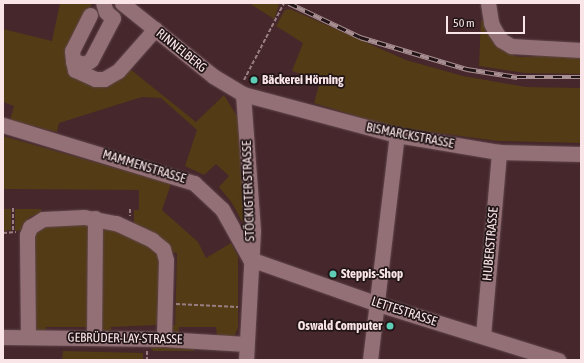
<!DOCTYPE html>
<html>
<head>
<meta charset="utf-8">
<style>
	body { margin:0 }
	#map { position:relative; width:584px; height:363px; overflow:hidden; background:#45272c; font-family:"Asap Condensed",sans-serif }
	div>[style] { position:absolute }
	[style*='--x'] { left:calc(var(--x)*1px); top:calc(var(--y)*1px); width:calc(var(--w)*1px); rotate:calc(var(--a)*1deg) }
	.green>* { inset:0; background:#523b15 }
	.path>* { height:2px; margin-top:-1px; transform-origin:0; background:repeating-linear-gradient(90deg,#987e82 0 4px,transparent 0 6px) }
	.roads { filter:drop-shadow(0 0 1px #60464b) drop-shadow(0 0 1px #60464b) }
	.minor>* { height:15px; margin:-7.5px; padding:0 7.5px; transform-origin:7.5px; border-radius:7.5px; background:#937075 }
	.rail>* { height:4.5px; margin-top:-2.25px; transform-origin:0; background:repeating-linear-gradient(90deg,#221517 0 9px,#a88f92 0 18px); box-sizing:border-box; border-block:1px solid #a88f92 }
	.dots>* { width:11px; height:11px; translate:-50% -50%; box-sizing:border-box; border:2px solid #221517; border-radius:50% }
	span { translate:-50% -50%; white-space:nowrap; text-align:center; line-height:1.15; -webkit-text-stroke:3.5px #221517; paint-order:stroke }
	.street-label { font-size:13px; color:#f9e4e7 }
	.poi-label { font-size:13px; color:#f9e4e7; font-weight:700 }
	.left { translate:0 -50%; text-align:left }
	.right { translate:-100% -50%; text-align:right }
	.frame { position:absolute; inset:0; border:4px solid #f9e4e7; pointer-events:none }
	.scale { position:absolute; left:446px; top:16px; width:79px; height:18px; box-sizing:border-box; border:2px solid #f9e4e7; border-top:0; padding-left:5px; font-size:12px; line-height:14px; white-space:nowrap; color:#f9e4e7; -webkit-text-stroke:3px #221517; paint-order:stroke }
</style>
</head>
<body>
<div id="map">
	<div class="green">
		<i style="clip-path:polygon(60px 3px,93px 3px,78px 23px,69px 53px,86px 80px,130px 69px,196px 122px,224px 95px,238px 118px,249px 227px,241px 220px,232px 203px,219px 187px,229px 176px,216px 164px,204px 175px,185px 166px,197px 130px,161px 98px,142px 97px,59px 123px,57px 132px,10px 120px,14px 106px,3px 102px,3px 29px,52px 41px)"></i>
		<i style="clip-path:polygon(249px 3px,276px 3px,279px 5px,274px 19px)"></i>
		<i style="clip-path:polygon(290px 9px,406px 60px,463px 76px,526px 87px,581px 88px,581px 143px,498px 141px,415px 130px,382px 124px,314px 103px,320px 81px,292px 71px,303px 43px,276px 26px,285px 10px)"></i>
		<i style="clip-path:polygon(481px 20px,484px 21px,492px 40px,512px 55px,520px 57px,581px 55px,581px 74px,525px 73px,479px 66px)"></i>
		<i style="clip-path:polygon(3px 136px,171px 184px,162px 210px,198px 242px,206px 258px,231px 243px,238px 256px,238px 328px,234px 337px,217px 336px,216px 327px,179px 327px,179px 335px,169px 329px,169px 325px,175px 325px,177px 253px,169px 252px,134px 226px,134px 210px,139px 210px,139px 190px,4px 189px,4px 209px,11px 209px,11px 230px,3px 231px)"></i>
		<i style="clip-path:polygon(15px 209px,41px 209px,41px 213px,30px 217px,24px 230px,15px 231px)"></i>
		<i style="clip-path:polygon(91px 222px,90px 327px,46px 327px,45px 334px,35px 332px,30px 237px,38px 224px)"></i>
		<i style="clip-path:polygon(99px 222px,159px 250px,157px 325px,111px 327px,111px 335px,101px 329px)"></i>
		<i style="clip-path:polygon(149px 345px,194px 346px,194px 351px,153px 351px)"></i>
		<i style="clip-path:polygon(63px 351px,143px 353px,143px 360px,62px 360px)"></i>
	</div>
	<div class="path">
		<i style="--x:244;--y:80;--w:87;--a:-62.5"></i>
		<i style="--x:13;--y:208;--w:24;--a:90"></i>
		<i style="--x:130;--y:209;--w:7;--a:90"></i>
		<i style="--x:3;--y:233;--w:13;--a:-4"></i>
		<i style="--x:176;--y:304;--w:62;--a:2.8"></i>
		<i style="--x:147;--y:351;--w:9;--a:90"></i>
	</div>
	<div class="roads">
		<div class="minor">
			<i style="--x:122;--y:3;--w:117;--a:38.7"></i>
			<i style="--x:213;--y:76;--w:35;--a:31"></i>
			<i style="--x:243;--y:94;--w:159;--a:14.9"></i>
			<i style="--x:397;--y:135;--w:103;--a:9.5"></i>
			<i style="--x:499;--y:152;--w:82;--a:1.4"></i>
			<i style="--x:488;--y:3;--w:20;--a:81"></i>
			<i style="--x:491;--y:23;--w:9;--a:63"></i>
			<i style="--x:495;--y:31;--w:11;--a:56"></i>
			<i style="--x:501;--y:40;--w:12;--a:31"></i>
			<i style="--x:511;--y:46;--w:70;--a:3.3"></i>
			<i style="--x:90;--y:15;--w:40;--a:116.6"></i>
			<i style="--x:72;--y:51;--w:10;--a:84"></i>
			<i style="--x:73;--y:61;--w:9;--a:77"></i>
			<i style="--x:75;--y:70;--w:22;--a:24"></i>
			<i style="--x:95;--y:79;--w:9;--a:0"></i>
			<i style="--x:104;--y:79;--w:16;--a:-30"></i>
			<i style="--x:118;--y:71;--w:56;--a:-48.6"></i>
			<i style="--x:73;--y:61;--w:12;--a:14"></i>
			<i style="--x:85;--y:64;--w:7;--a:-34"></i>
			<i style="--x:91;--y:60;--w:47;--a:-62.4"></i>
			<i style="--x:113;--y:18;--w:9;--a:-139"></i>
			<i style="--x:106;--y:12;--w:9;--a:-108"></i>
			<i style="--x:243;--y:94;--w:137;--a:85.8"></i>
			<i style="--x:253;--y:231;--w:129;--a:93.1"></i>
			<i style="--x:3;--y:125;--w:200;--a:16.9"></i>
			<i style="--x:194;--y:183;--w:38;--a:43"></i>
			<i style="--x:222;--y:209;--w:57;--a:60.8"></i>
			<i style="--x:250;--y:259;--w:136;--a:19.4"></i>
			<i style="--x:378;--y:304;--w:189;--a:17.3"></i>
			<i style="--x:483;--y:336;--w:185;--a:-85"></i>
			<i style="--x:3;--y:337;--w:161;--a:0.7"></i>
			<i style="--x:164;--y:339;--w:82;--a:3.5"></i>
			<i style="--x:28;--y:337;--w:102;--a:-90.6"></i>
			<i style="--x:27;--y:235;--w:9;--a:-69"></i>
			<i style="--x:30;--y:227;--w:15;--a:-32"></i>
			<i style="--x:43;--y:219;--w:41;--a:-2.8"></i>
			<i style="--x:84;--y:217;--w:33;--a:11"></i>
			<i style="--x:116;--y:223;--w:40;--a:25"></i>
			<i style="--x:152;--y:240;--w:14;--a:39"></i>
			<i style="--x:163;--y:249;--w:11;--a:75"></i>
			<i style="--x:166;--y:260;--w:79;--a:91.5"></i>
			<i style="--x:94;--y:338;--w:120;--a:-89.5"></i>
			<i style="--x:370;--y:360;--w:227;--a:-83.2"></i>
		</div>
	</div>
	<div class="rail">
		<i style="--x:289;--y:3;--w:79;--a:25.6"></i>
		<i style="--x:360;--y:37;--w:112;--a:16.7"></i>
		<i style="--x:467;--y:69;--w:51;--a:9.1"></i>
		<i style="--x:517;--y:77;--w:64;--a:0"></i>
	</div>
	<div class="dots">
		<i style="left:254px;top:80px;background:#5eceb7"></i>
		<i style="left:333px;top:274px;background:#5eceb7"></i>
		<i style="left:390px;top:326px;background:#5eceb7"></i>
	</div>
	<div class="street-label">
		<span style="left:181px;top:51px;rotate:39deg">RINNELBERG</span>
		<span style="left:410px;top:136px;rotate:11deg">BISMARCKSTRASSE</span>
		<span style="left:144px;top:167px;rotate:17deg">MAMMENSTRASSE</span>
		<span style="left:249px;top:191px;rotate:-92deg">STÖCKIGTER STRASSE</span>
		<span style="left:491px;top:244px;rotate:-85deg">HUBERSTRASSE</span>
		<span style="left:404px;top:312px;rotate:18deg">LETTESTRASSE</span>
		<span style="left:125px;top:339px;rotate:1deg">GEBRÜDER-LAY-STRASSE</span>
	</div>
	<div class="poi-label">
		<span class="left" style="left:262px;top:80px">Bäckerei Hörning</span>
		<span class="left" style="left:341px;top:274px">Steppis-Shop</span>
		<span class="right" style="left:382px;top:326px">Oswald Computer</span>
	</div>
	<div class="frame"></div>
	<div class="scale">50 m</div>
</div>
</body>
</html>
